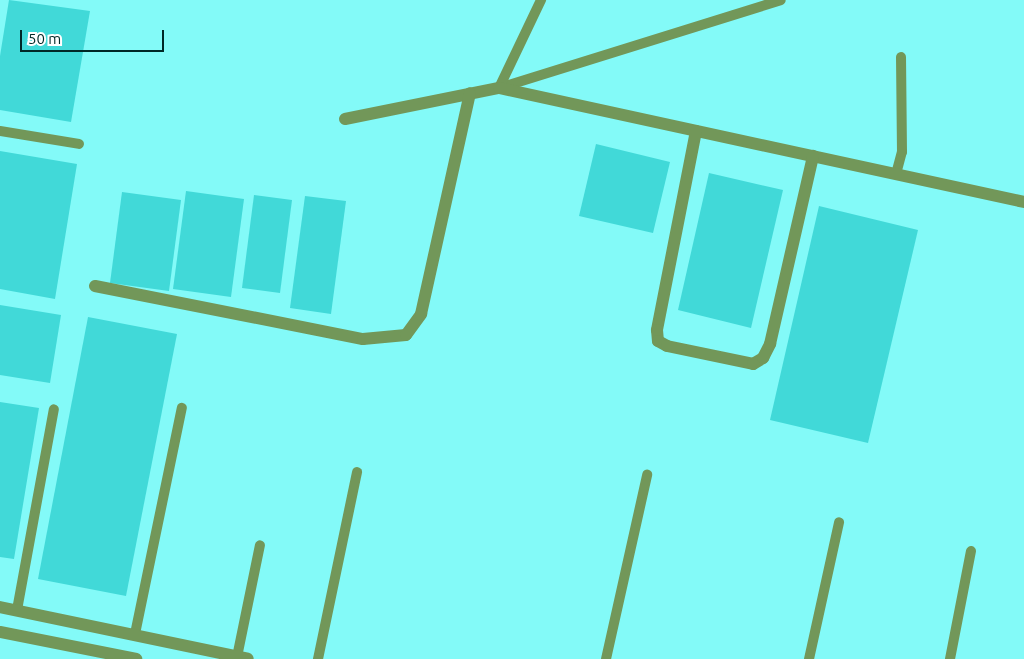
<!DOCTYPE html>
<html>
<head>
<meta charset="utf-8">
<style>
	body { margin:0 }
	#map { position:relative; width:1024px; height:659px; overflow:hidden; background:#83faf8; font-family:Ubuntu,sans-serif }
	div>[style] { position:absolute }
	[style*='--x'] { left:calc(var(--x)*1px); top:calc(var(--y)*1px); width:calc(var(--w)*1px); rotate:calc(var(--a)*1deg) }
	.building>* { inset:0; background:#41d9d8 }
	.service>* { height:10px; margin:-5px; padding:0 5px; transform-origin:5px; border-radius:5px; background:#729759 }
	.minor>* { height:12px; margin:-6px; padding:0 6px; transform-origin:6px; border-radius:6px; background:#729759 }
	.tertiary>* { height:12px; margin:-6px; padding:0 6px; transform-origin:6px; border-radius:6px; background:#729759 }
	span { translate:-50% -50%; white-space:nowrap; text-align:center; line-height:1.15; -webkit-text-stroke:4px #fff; paint-order:stroke }
	.scale { position:absolute; left:20px; top:30px; width:144px; height:22px; box-sizing:border-box; border:2px solid #002827; border-top:0; padding-left:6px; font-size:15px; line-height:18px; white-space:nowrap; color:#002827; -webkit-text-stroke:4px #fff; paint-order:stroke }
</style>
</head>
<body>
<div id="map">
	<div class="building">
		<i style="clip-path:polygon(9px 0,90px 11px,71px 122px,0 110px,0 56px)"></i>
		<i style="clip-path:polygon(596px 144px,670px 162px,653px 233px,579px 216px)"></i>
		<i style="clip-path:polygon(0 151px,77px 164px,55px 299px,0 289px)"></i>
		<i style="clip-path:polygon(709px 173px,783px 190px,751px 328px,678px 310px)"></i>
		<i style="clip-path:polygon(186px 191px,244px 199px,231px 297px,173px 289px)"></i>
		<i style="clip-path:polygon(122px 192px,181px 200px,169px 291px,110px 283px)"></i>
		<i style="clip-path:polygon(254px 195px,292px 200px,280px 293px,242px 288px)"></i>
		<i style="clip-path:polygon(305px 196px,346px 201px,331px 314px,290px 308px)"></i>
		<i style="clip-path:polygon(819px 206px,918px 230px,868px 443px,770px 420px)"></i>
		<i style="clip-path:polygon(0 305px,61px 315px,50px 383px,0 375px)"></i>
		<i style="clip-path:polygon(88px 317px,177px 334px,126px 596px,38px 579px)"></i>
		<i style="clip-path:polygon(0 402px,39px 408px,14px 559px,0 557px)"></i>
	</div>
	<div class="service">
		<i style="--x:499;--y:88;--w:295;--a:-17.3"></i>
		<i style="--x:499;--y:88;--w:98;--a:-64.5"></i>
		<i style="--x:0;--y:131;--w:80;--a:9.3"></i>
		<i style="--x:896;--y:174;--w:23;--a:-75"></i>
		<i style="--x:902;--y:152;--w:95;--a:-90.6"></i>
		<i style="--x:17;--y:610;--w:204;--a:-79.6"></i>
		<i style="--x:135;--y:634;--w:231;--a:-78.3"></i>
		<i style="--x:237;--y:657;--w:114;--a:-78.4"></i>
		<i style="--x:318;--y:659;--w:191;--a:-78.2"></i>
		<i style="--x:606;--y:659;--w:189;--a:-77.4"></i>
		<i style="--x:809;--y:659;--w:140;--a:-77.6"></i>
		<i style="--x:950;--y:659;--w:110;--a:-79"></i>
	</div>
	<div class="minor">
		<i style="--x:345;--y:119;--w:157;--a:-11.4"></i>
		<i style="--x:499;--y:88;--w:537;--a:12.25"></i>
		<i style="--x:696;--y:131;--w:203;--a:101.1"></i>
		<i style="--x:657;--y:330;--w:11;--a:85"></i>
		<i style="--x:658;--y:341;--w:10;--a:29"></i>
		<i style="--x:667;--y:346;--w:88;--a:11.8"></i>
		<i style="--x:753;--y:364;--w:12;--a:-31"></i>
		<i style="--x:763;--y:358;--w:16;--a:-63"></i>
		<i style="--x:770;--y:344;--w:193;--a:-77.1"></i>
		<i style="--x:95;--y:286;--w:273;--a:11.2"></i>
		<i style="--x:363;--y:339;--w:43;--a:-5.3"></i>
		<i style="--x:406;--y:335;--w:26;--a:-54"></i>
		<i style="--x:421;--y:314;--w:226;--a:-77.5"></i>
	</div>
	<div class="tertiary">
		<i style="--x:0;--y:607;--w:253;--a:11.8"></i>
		<i style="--x:0;--y:632;--w:139;--a:11.2"></i>
	</div>
	<div class="scale">50 m</div>
</div>
</body>
</html>
